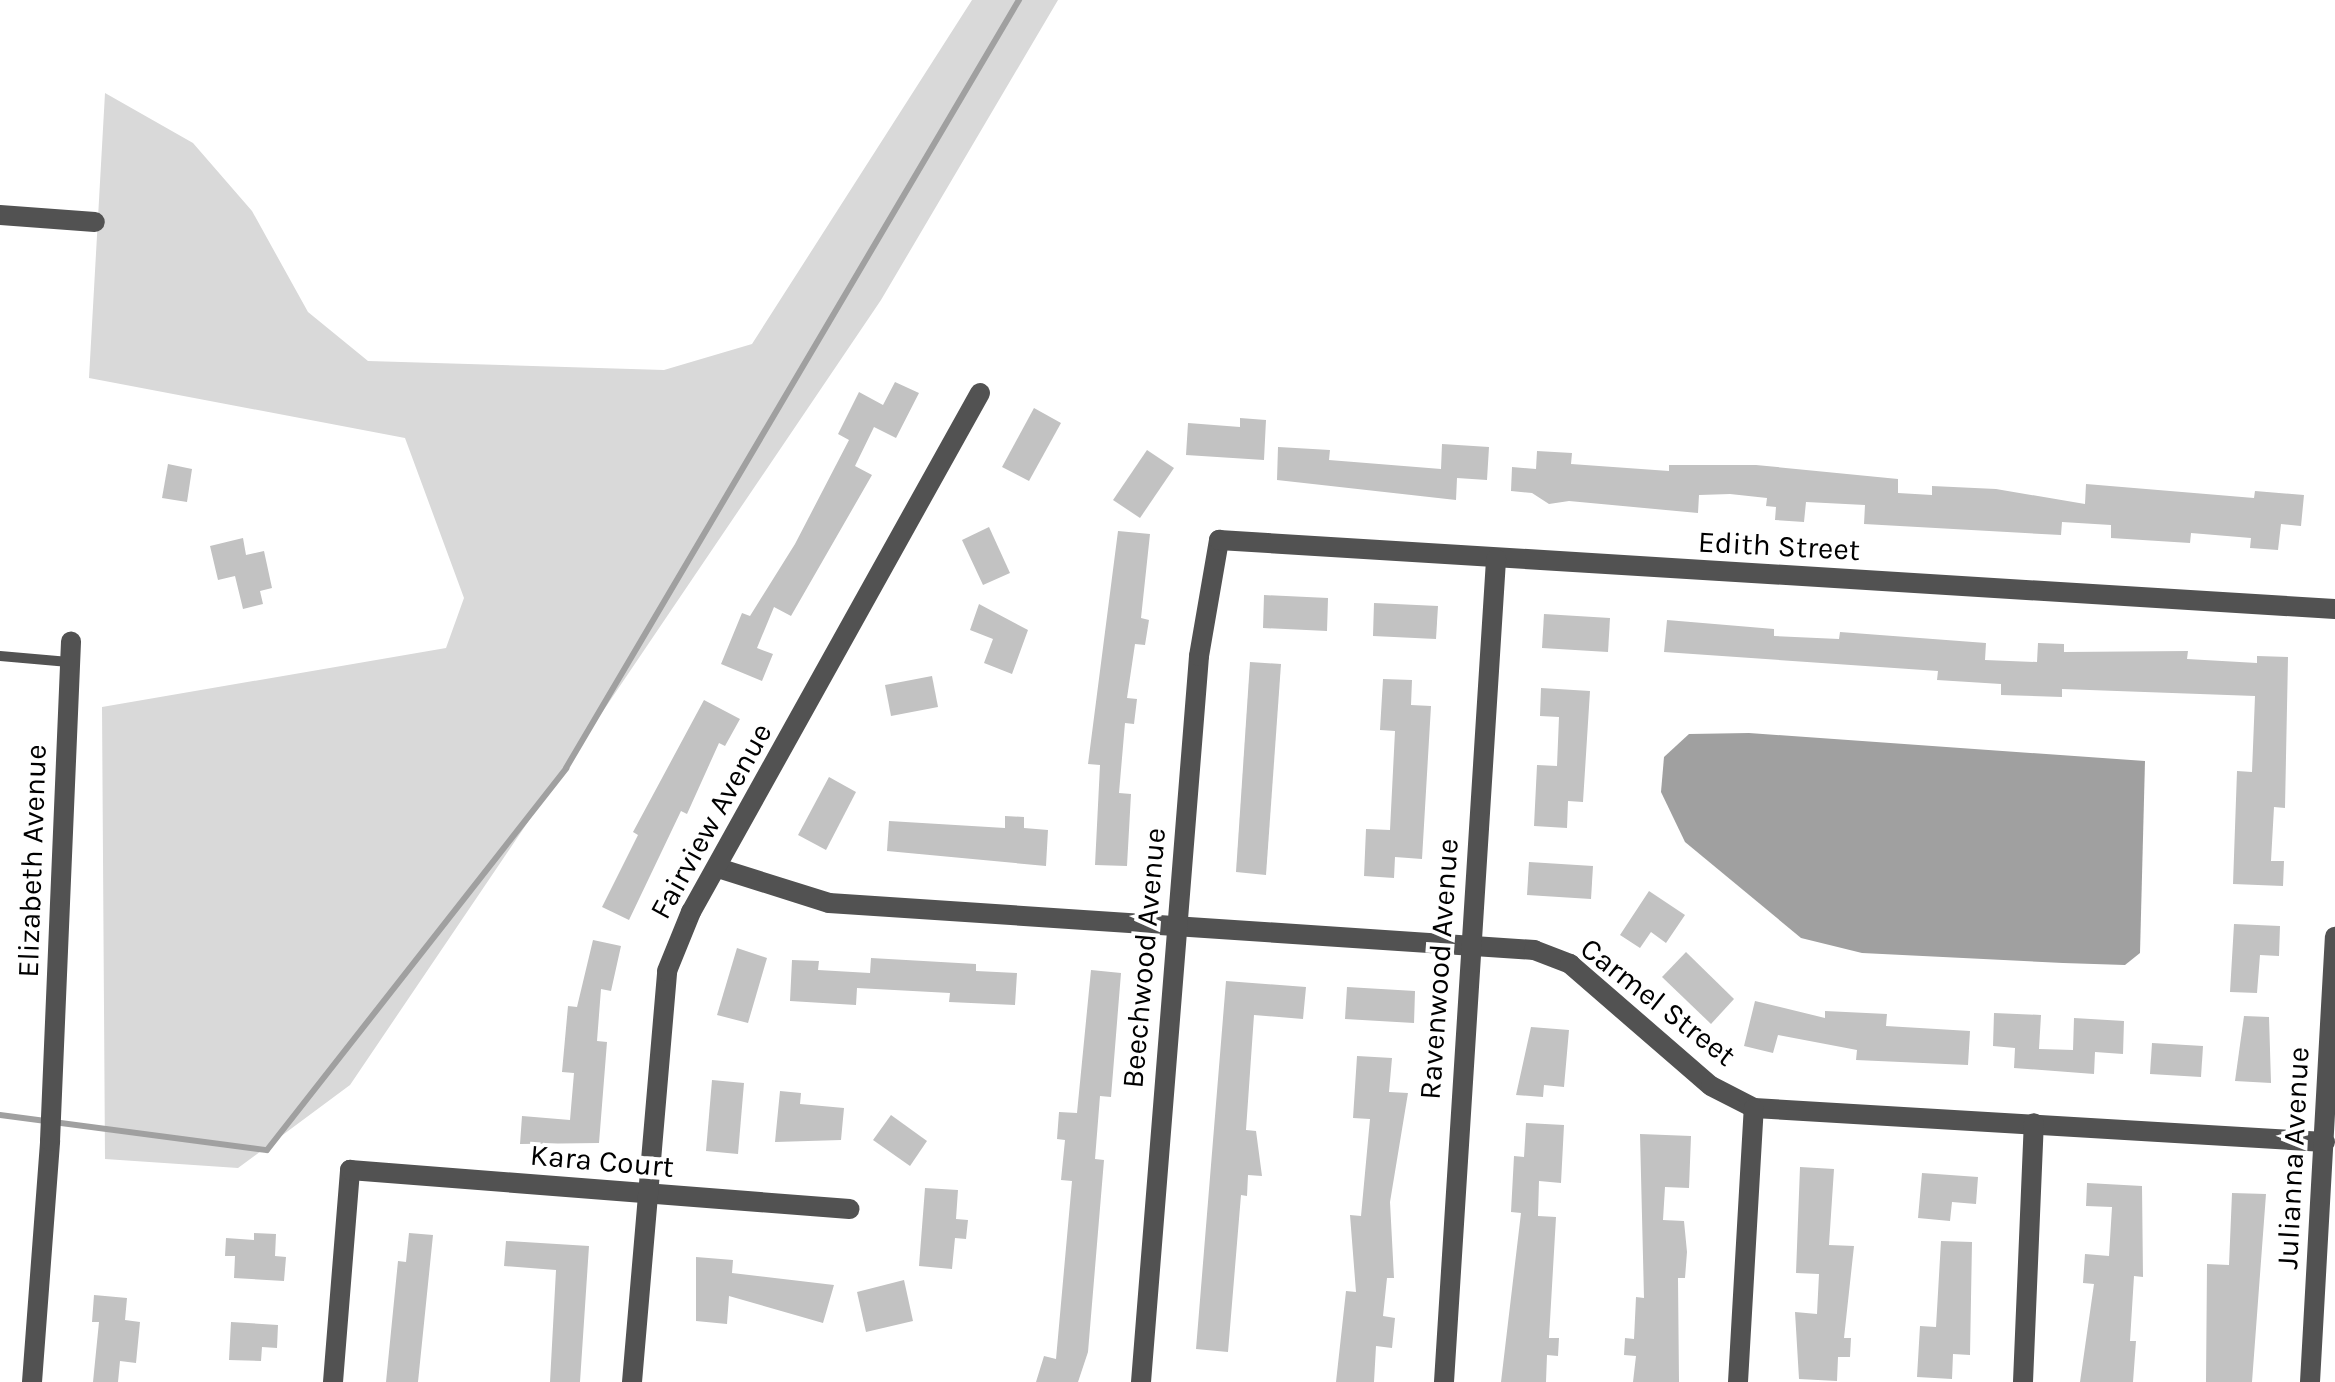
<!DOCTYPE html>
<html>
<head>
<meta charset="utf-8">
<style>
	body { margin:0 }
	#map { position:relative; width:2335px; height:1382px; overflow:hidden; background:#fff; font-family:Karla,sans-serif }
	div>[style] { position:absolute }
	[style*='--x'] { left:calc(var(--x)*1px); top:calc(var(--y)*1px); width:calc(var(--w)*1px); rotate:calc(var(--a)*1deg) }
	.green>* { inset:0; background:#d9d9d9 }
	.water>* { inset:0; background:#a0a0a0 }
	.stream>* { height:6px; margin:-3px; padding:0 3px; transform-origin:3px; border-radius:3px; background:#a0a0a0 }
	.building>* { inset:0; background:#c2c2c2 }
	.lane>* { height:10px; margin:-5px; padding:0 5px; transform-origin:5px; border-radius:5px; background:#525252 }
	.street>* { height:20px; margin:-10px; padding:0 10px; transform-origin:10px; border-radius:10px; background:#525252 }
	span { translate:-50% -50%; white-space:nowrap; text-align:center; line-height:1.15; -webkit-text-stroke:8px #fff; paint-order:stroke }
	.street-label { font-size:30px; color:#000 }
</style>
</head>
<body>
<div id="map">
	<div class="green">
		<i style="clip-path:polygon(972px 0,1058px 0,881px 300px,350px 1085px,238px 1168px,105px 1159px,102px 707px,446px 648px,464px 598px,405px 438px,89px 378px,105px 93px,193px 143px,252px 211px,308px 312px,368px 361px,664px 370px,752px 344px)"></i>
	</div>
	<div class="water">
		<i style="clip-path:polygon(1749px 733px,2145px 761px,2140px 953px,2125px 965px,2063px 963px,1862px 953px,1801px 938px,1685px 842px,1661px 792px,1664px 757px,1689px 734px)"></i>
	</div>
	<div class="stream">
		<i style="--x:0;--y:1115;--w:269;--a:7.5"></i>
		<i style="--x:267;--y:1150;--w:485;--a:-51.9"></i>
		<i style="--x:566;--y:768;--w:892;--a:-59.47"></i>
	</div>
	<div class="building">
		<i style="clip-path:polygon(895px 382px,919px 393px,896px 438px,874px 427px,855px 466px,872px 475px,791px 616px,774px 607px,757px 648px,773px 654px,762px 681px,721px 664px,742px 613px,750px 616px,795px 544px,849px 440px,838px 434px,859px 392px,883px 405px)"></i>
		<i style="clip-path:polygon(1034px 408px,1061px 423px,1029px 481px,1002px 467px)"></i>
		<i style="clip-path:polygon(1240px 418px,1266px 420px,1264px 460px,1186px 455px,1188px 423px,1240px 427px)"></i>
		<i style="clip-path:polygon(1442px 444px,1489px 447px,1487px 480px,1457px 478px,1456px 500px,1277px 480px,1278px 447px,1330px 450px,1329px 460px,1441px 469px)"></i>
		<i style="clip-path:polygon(1147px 450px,1174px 468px,1140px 518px,1113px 500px)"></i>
		<i style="clip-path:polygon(1537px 451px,1572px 453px,1571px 464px,1669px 471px,1669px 465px,1756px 465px,1898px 479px,1898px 493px,1932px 495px,1932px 486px,1996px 489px,2085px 504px,2086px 484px,2254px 498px,2255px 491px,2304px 495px,2301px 526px,2281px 524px,2278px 550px,2250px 548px,2251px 538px,2191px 533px,2190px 543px,2111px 538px,2111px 525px,2062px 522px,2061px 535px,1864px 524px,1865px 505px,1806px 502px,1804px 522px,1775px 520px,1776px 507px,1766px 506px,1767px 498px,1730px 494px,1699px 495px,1698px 513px,1569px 501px,1549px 504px,1532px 493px,1511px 491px,1512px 467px,1536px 469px)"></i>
		<i style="clip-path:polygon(168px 464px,192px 469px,187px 502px,162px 498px)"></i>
		<i style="clip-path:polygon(989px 527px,1010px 573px,983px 585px,962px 540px)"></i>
		<i style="clip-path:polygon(1118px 531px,1150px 534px,1141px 618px,1149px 620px,1145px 645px,1135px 644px,1127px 698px,1137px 699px,1134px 724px,1125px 723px,1119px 793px,1131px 794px,1127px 866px,1095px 865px,1100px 765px,1088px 764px)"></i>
		<i style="clip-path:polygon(243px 538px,246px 555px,264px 551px,272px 588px,260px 591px,263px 604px,243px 609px,235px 576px,218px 580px,210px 546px)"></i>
		<i style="clip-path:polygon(1264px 595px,1328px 598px,1327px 631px,1263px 628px)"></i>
		<i style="clip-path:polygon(1374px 603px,1438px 606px,1436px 639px,1373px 636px)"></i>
		<i style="clip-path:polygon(979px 604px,1028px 630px,1012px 674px,984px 663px,993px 639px,970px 630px)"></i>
		<i style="clip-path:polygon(1544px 614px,1610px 618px,1608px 652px,1542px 648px)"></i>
		<i style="clip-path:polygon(1667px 620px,1774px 629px,1774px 636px,1839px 639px,1840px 632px,1986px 643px,1985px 660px,2037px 662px,2038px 643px,2064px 644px,2064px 652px,2188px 651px,2187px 659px,2257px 663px,2257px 656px,2288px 657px,2285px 808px,2274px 807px,2271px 861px,2284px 861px,2283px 886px,2233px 884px,2237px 771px,2252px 772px,2255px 696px,2062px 689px,2062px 697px,2001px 695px,2001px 684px,1937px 680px,1938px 671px,1664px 652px)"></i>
		<i style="clip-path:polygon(1250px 662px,1281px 664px,1266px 875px,1236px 872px)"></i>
		<i style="clip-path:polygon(932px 676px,938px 707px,891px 716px,885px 685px)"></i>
		<i style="clip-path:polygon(1383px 679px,1412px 680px,1411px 705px,1431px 706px,1422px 859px,1395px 857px,1394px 878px,1364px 876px,1366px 829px,1390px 830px,1395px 731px,1380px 730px)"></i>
		<i style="clip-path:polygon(1541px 688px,1590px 691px,1583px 802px,1568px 801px,1567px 828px,1534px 826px,1537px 765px,1557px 766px,1559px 717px,1540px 716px)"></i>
		<i style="clip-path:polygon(704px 700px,740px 719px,725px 746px,719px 743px,687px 814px,681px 811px,629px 920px,602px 907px,638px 835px,633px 832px)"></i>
		<i style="clip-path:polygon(829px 777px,856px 792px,826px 850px,798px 835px)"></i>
		<i style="clip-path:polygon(1005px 816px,1024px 817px,1024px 828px,1048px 830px,1046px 866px,887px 851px,889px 821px,1005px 828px)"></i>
		<i style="clip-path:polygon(1529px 862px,1593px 866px,1591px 899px,1527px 895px)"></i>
		<i style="clip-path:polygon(1649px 891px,1685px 915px,1666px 943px,1651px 932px,1640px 948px,1620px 935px)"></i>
		<i style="clip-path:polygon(2234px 924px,2280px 926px,2279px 956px,2260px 955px,2257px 993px,2230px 992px)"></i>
		<i style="clip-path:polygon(593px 940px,621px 946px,611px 991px,601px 989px,597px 1041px,607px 1042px,599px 1143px,520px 1144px,522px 1116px,570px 1120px,574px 1073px,562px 1072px,568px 1006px,577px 1007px)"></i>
		<i style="clip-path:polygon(737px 948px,767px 958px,748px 1023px,717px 1015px)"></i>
		<i style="clip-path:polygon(1686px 952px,1734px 999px,1711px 1024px,1662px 977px)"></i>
		<i style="clip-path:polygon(871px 958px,976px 964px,976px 971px,1017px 973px,1015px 1005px,949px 1002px,950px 993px,857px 988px,856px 1005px,790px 1001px,792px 960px,819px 961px,818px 970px,870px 973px)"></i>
		<i style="clip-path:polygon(1091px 970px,1121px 973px,1111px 1097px,1100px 1096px,1095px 1159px,1104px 1160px,1088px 1352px,1078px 1382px,1036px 1382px,1044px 1356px,1056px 1359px,1072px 1181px,1061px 1180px,1065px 1140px,1057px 1139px,1059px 1112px,1077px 1113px)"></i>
		<i style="clip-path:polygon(1226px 981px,1306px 987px,1303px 1019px,1254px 1015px,1246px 1130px,1256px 1131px,1262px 1176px,1248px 1175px,1247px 1196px,1241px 1195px,1228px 1352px,1196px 1349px)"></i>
		<i style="clip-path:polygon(1347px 987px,1415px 991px,1414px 1023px,1345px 1019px)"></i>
		<i style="clip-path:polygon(1755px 1001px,1825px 1018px,1825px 1011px,1887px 1014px,1886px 1026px,1970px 1031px,1968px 1065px,1856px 1060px,1857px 1050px,1778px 1035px,1773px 1053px,1744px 1046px)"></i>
		<i style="clip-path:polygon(1994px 1013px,2041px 1015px,2039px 1049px,2073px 1050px,2074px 1018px,2124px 1021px,2123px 1054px,2095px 1052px,2094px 1074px,2014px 1068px,2015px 1048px,1993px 1046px)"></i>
		<i style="clip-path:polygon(2244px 1016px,2269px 1017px,2271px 1083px,2235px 1081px)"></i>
		<i style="clip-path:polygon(1531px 1027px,1569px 1030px,1564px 1087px,1544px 1085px,1543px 1097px,1516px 1095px)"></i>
		<i style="clip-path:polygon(2152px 1043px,2203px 1046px,2201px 1077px,2150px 1074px)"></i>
		<i style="clip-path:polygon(1357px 1056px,1392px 1058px,1389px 1092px,1408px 1093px,1390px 1202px,1394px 1278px,1387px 1278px,1383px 1316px,1395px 1318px,1392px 1348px,1376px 1346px,1374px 1382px,1336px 1382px,1346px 1291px,1356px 1292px,1350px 1215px,1361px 1216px,1370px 1119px,1353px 1118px)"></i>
		<i style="clip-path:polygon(712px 1080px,744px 1083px,738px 1154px,706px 1151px)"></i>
		<i style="clip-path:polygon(780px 1091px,801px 1093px,800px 1104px,844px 1108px,841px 1140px,775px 1142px)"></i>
		<i style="clip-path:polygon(891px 1115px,927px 1141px,910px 1166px,873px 1140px)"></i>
		<i style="clip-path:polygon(1526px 1123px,1564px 1125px,1561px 1183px,1539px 1181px,1538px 1216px,1556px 1217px,1549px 1338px,1559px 1338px,1558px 1356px,1547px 1355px,1546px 1382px,1501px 1382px,1521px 1213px,1511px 1212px,1514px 1156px,1524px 1157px)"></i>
		<i style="clip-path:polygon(1640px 1134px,1691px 1136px,1689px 1188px,1665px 1187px,1663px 1220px,1684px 1221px,1687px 1252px,1685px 1278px,1678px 1278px,1679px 1382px,1633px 1382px,1636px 1356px,1624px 1355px,1625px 1338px,1634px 1339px,1636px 1297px,1644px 1298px)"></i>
		<i style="clip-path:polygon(1800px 1167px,1834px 1169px,1829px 1245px,1854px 1246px,1844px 1338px,1851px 1338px,1850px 1357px,1838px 1357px,1837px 1381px,1799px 1379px,1795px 1312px,1817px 1314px,1819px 1274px,1796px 1273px)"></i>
		<i style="clip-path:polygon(1922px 1173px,1978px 1177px,1976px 1204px,1952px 1202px,1950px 1221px,1918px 1218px)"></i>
		<i style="clip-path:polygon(2087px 1183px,2142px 1186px,2143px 1277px,2134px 1276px,2130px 1341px,2136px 1341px,2133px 1382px,2080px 1382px,2094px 1284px,2083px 1283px,2085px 1254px,2109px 1256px,2112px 1207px,2086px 1206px)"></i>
		<i style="clip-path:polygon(925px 1188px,958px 1190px,956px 1219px,968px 1220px,966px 1239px,955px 1238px,952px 1269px,919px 1266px)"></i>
		<i style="clip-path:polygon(2232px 1193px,2266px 1194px,2252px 1382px,2206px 1382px,2207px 1264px,2229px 1265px)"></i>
		<i style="clip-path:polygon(254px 1233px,276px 1234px,275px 1256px,286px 1257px,284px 1281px,234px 1278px,235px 1256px,225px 1256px,226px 1238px,254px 1240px)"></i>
		<i style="clip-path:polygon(409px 1233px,433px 1235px,418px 1382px,386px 1382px,398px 1261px,406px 1262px)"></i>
		<i style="clip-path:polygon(506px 1241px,589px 1246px,580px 1382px,550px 1382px,556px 1270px,504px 1266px)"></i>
		<i style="clip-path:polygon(1941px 1241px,1972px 1242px,1970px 1355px,1953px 1354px,1952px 1379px,1917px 1377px,1920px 1326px,1936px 1327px)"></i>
		<i style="clip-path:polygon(696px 1257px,733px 1260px,732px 1273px,834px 1285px,823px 1323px,729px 1296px,727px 1324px,696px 1321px)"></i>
		<i style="clip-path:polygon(904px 1280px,913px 1321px,866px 1332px,857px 1292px)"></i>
		<i style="clip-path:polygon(94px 1295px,127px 1298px,125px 1320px,140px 1322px,136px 1363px,120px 1361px,118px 1382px,93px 1382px,99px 1322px,92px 1322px)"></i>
		<i style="clip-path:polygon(231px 1322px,278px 1325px,277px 1348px,262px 1347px,261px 1361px,229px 1360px)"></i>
	</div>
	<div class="lane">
		<i style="--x:0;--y:656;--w:69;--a:5"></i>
	</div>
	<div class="street">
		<i style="--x:0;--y:215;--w:95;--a:4.2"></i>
		<i style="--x:718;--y:868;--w:116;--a:17.5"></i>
		<i style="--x:829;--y:903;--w:707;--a:3.81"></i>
		<i style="--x:1534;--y:950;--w:39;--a:21"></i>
		<i style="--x:1570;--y:964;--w:186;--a:40.9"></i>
		<i style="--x:1711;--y:1086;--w:48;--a:27.1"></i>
		<i style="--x:1754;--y:1108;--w:572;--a:3.41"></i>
		<i style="--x:32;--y:1382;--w:242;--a:-85.7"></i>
		<i style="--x:50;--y:1141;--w:500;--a:-87.59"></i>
		<i style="--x:333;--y:1382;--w:213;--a:-85.4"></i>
		<i style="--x:350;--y:1170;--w:501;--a:4.47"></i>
		<i style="--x:632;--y:1382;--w:412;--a:-85.1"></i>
		<i style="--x:667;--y:971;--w:64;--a:-67.9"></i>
		<i style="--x:691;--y:912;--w:594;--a:-60.89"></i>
		<i style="--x:1141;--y:1382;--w:728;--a:-85.43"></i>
		<i style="--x:1199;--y:656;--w:118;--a:-80.2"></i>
		<i style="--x:1219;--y:540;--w:1118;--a:3.54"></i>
		<i style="--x:1444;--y:1382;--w:825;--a:-86.38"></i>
		<i style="--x:1738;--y:1382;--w:274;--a:-86.7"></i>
		<i style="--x:2023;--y:1382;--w:259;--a:-87.6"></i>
		<i style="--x:2310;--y:1382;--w:446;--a:-86.8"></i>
	</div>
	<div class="street-label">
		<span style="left:1779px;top:546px;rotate:3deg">Edith Street</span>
		<span style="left:711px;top:821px;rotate:-61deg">Fairview Avenue</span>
		<span style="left:32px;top:861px;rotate:-88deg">Elizabeth Avenue</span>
		<span style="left:1144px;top:958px;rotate:-85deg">Beechwood Avenue</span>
		<span style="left:1439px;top:969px;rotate:-86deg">Ravenwood Avenue</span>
		<span style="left:1658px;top:1002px;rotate:38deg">Carmel Street</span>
		<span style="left:2293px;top:1158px;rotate:-87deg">Julianna Avenue</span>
		<span style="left:602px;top:1161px;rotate:5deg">Kara Court</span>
	</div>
</div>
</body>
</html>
